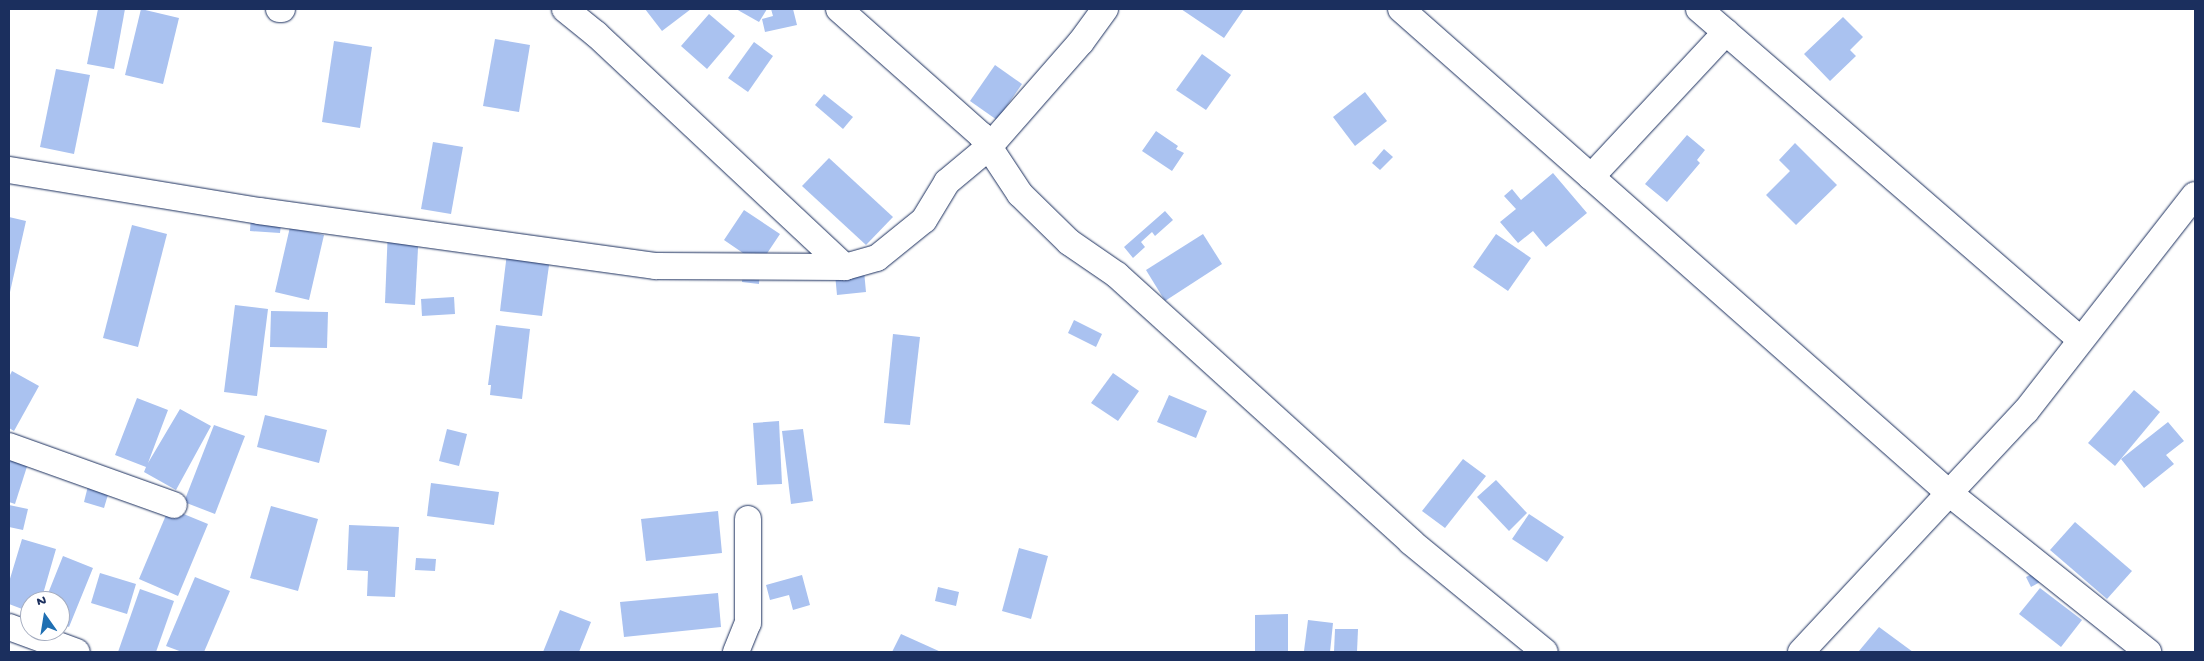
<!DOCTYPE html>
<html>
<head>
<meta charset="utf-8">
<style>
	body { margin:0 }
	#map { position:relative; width:2204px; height:661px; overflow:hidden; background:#fff; font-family:"Gochi Hand",sans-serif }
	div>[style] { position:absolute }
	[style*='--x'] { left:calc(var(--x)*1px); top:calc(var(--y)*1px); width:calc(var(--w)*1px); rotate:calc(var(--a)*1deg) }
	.building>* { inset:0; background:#aac2f0 }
	.roads { filter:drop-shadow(0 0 1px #1b2f5e) drop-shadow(0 0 1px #1b2f5e) }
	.minor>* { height:26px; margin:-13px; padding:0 13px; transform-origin:13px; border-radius:13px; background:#fff }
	span { translate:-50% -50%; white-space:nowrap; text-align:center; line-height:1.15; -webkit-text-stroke:4px #fff; paint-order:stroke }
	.frame { position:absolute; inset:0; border:10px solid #1b2f5e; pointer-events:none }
	.north { position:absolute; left:20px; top:591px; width:50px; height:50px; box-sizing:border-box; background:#fff; border:1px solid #a4acbf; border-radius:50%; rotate:347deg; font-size:14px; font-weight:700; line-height:20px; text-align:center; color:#1b2f5e }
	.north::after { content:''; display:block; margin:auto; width:18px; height:22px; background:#1f6fb2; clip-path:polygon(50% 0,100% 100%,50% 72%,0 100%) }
</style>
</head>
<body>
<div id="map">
	<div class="building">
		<i style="clip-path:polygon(98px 9px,125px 9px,114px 69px,87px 64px)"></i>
		<i style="clip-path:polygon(141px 9px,179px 18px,163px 84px,125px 75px)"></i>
		<i style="clip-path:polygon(645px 9px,691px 9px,662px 31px)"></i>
		<i style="clip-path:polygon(736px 9px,767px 9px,759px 22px)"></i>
		<i style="clip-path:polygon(771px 9px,793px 9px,797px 25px,765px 32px,762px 19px,773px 16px)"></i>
		<i style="clip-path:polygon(1181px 9px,1244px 9px,1224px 38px)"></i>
		<i style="clip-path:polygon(709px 14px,735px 36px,707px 69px,681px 46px)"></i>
		<i style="clip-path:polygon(1843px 17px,1863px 37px,1850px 50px,1856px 56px,1830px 81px,1804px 54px)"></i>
		<i style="clip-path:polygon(495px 39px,530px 45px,519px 112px,483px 106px)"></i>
		<i style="clip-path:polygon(334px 41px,372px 47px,360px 128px,322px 122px)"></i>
		<i style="clip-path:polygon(754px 42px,773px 56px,748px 92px,728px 78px)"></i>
		<i style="clip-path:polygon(1202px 54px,1231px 75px,1206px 110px,1176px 90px)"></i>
		<i style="clip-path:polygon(995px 65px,1022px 84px,997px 120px,970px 101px)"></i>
		<i style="clip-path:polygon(56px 69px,90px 75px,74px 154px,40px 147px)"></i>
		<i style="clip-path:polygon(1365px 92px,1387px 121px,1355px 146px,1333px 117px)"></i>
		<i style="clip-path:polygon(824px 94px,853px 117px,843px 129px,815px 105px)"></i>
		<i style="clip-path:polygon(1156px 131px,1178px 146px,1176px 149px,1184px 153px,1172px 171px,1142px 151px)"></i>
		<i style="clip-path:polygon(1687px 135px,1705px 150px,1697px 160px,1700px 163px,1667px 202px,1645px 184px)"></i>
		<i style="clip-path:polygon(433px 142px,463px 147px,451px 214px,421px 209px)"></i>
		<i style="clip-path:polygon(1795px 143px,1837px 185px,1796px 225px,1766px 195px,1790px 171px,1779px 160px)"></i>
		<i style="clip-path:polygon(1384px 149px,1393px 157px,1380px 170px,1372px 163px)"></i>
		<i style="clip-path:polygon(829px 158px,893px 217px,866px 245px,802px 186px)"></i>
		<i style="clip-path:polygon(1553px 173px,1587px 213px,1546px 247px,1533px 231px,1518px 243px,1500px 222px,1516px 209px,1504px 196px,1512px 189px,1521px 200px)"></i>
		<i style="clip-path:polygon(744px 210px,780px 234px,760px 264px,759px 284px,742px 282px,744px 263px,759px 264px,724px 240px)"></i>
		<i style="clip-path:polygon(1165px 211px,1173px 220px,1155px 236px,1152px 232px,1141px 242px,1145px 247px,1133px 258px,1124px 247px)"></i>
		<i style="clip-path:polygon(251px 214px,282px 216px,280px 233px,250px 231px)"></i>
		<i style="clip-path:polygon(9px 217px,26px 221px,10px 292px,9px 291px)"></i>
		<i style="clip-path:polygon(132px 225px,167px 234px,138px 347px,103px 338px)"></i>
		<i style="clip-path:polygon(290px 227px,324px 235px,309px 300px,275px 292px)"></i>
		<i style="clip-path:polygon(388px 228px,419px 229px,415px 305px,385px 303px)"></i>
		<i style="clip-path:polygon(1203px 234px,1222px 264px,1165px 301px,1146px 270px)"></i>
		<i style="clip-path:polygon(1496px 234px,1531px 258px,1508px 291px,1473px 267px)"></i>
		<i style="clip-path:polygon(507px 253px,550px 258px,542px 316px,500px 311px)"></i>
		<i style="clip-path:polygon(864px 271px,866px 292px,837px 295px,835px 274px)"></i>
		<i style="clip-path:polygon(454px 297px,455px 314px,422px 316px,421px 299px)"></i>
		<i style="clip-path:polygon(235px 305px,268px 309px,257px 396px,224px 392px)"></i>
		<i style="clip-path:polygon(271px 311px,328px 312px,327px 348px,270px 347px)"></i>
		<i style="clip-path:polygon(1074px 320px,1102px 334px,1096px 347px,1068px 333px)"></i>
		<i style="clip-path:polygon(496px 325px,530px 329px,522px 399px,490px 395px,491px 385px,488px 385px)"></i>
		<i style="clip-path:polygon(893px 334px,920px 337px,910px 425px,884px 423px)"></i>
		<i style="clip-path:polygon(12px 371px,39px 386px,14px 431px,9px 428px,9px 377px)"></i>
		<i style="clip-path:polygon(1113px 373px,1139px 391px,1118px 421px,1091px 403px)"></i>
		<i style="clip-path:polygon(2134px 390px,2160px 412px,2115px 466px,2088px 443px)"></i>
		<i style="clip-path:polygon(1169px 395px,1207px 411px,1196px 438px,1157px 422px)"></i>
		<i style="clip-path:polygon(137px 398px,168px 410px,148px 463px,180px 409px,211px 426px,176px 490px,144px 472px,146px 467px,115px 455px)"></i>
		<i style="clip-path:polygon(265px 415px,327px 430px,319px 463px,257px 447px)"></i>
		<i style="clip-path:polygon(779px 421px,782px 484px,757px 485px,753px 423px)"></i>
		<i style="clip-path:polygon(2168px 422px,2184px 441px,2166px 455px,2174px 464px,2144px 488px,2121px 459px)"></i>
		<i style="clip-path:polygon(214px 425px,245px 436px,215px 514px,184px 502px)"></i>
		<i style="clip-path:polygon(447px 429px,467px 434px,459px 466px,439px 461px)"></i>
		<i style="clip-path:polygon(803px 429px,813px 501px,791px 504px,782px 431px)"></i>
		<i style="clip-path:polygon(9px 447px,31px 454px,15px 504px,9px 502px)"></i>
		<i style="clip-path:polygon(1463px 459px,1486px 476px,1445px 528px,1422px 511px)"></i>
		<i style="clip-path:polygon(1496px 480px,1527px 513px,1509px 531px,1477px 497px)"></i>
		<i style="clip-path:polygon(89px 482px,110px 488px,104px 508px,84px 502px)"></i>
		<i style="clip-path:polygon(431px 483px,499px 492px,494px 525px,427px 516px)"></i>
		<i style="clip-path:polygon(9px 505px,28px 509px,23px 530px,9px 527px)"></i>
		<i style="clip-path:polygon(271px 506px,318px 519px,298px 591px,250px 578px)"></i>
		<i style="clip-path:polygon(169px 508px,208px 524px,178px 596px,139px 579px)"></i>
		<i style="clip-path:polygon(718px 511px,722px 553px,646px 561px,641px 519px)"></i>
		<i style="clip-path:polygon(1529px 514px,1564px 537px,1547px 562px,1512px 539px)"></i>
		<i style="clip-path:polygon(2075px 522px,2132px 571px,2107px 599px,2050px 550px)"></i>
		<i style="clip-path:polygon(349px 525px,399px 527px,395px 597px,367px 596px,368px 571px,347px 570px)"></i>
		<i style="clip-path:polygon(22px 539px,56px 549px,41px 601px,30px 601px,30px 612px,9px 604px,9px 582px)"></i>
		<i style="clip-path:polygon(1019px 548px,1048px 556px,1031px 619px,1002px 611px)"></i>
		<i style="clip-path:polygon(63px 556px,93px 568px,69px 627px,60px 623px,60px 601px,45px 601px)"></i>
		<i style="clip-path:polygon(416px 558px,436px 559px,435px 571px,415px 570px)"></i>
		<i style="clip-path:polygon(2036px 572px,2040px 582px,2031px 587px,2026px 577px)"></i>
		<i style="clip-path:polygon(100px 573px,136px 584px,127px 614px,91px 603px)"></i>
		<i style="clip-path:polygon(802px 575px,810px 605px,793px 610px,789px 595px,770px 600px,766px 585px)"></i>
		<i style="clip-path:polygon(195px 577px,230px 591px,204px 652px,182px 652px,166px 646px)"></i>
		<i style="clip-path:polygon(938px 587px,959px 592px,956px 606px,935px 601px)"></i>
		<i style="clip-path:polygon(2040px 588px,2082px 620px,2061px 647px,2019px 614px)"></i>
		<i style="clip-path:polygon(140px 589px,174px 601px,156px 652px,118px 652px)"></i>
		<i style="clip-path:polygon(718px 593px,721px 627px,624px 637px,620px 602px)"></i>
		<i style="clip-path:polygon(560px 610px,591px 622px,579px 652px,543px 652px)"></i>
		<i style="clip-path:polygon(1288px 614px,1288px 652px,1255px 652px,1255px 615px)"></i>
		<i style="clip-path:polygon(1308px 620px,1333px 623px,1330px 652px,1304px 651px)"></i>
		<i style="clip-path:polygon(1879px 627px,1913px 652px,1859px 651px)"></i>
		<i style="clip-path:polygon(1335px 629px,1358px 629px,1357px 652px,1334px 652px)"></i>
		<i style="clip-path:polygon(901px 634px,941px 652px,892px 652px)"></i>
	</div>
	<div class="roads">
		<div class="minor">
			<i style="--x:279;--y:9;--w:3;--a:0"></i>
			<i style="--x:565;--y:9;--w:40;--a:39"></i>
			<i style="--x:596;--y:34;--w:341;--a:43.1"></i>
			<i style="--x:839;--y:9;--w:190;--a:41.6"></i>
			<i style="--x:981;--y:135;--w:14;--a:56"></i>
			<i style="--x:989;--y:147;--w:140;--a:-48.8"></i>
			<i style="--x:1081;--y:42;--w:41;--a:-54"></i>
			<i style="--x:1401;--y:9;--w:731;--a:41.45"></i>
			<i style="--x:1949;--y:493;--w:255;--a:38.6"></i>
			<i style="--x:1699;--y:9;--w:505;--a:40.91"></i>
			<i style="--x:9;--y:170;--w:253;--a:9.3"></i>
			<i style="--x:259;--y:211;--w:401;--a:7.9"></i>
			<i style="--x:656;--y:266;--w:189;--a:0.3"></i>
			<i style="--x:845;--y:267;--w:33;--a:-16"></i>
			<i style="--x:877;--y:258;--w:60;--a:-39"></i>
			<i style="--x:924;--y:220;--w:44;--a:-58.8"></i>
			<i style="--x:947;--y:182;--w:55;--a:-39.8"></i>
			<i style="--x:989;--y:147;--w:56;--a:56.6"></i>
			<i style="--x:1020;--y:194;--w:69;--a:44.4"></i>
			<i style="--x:1069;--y:242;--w:58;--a:34.5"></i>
			<i style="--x:1117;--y:275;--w:397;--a:42.2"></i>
			<i style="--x:1411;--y:542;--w:173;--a:39.4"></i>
			<i style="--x:1591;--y:177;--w:198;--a:-47"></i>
			<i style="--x:9;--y:446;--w:175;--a:19.7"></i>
			<i style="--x:9;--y:627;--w:72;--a:20.2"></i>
			<i style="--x:736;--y:652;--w:31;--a:-68"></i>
			<i style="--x:748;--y:623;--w:104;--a:-90"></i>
			<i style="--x:1801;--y:652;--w:330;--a:-47"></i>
			<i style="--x:2026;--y:411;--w:274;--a:-52"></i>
		</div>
	</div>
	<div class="frame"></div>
	<div class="north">N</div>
</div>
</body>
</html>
